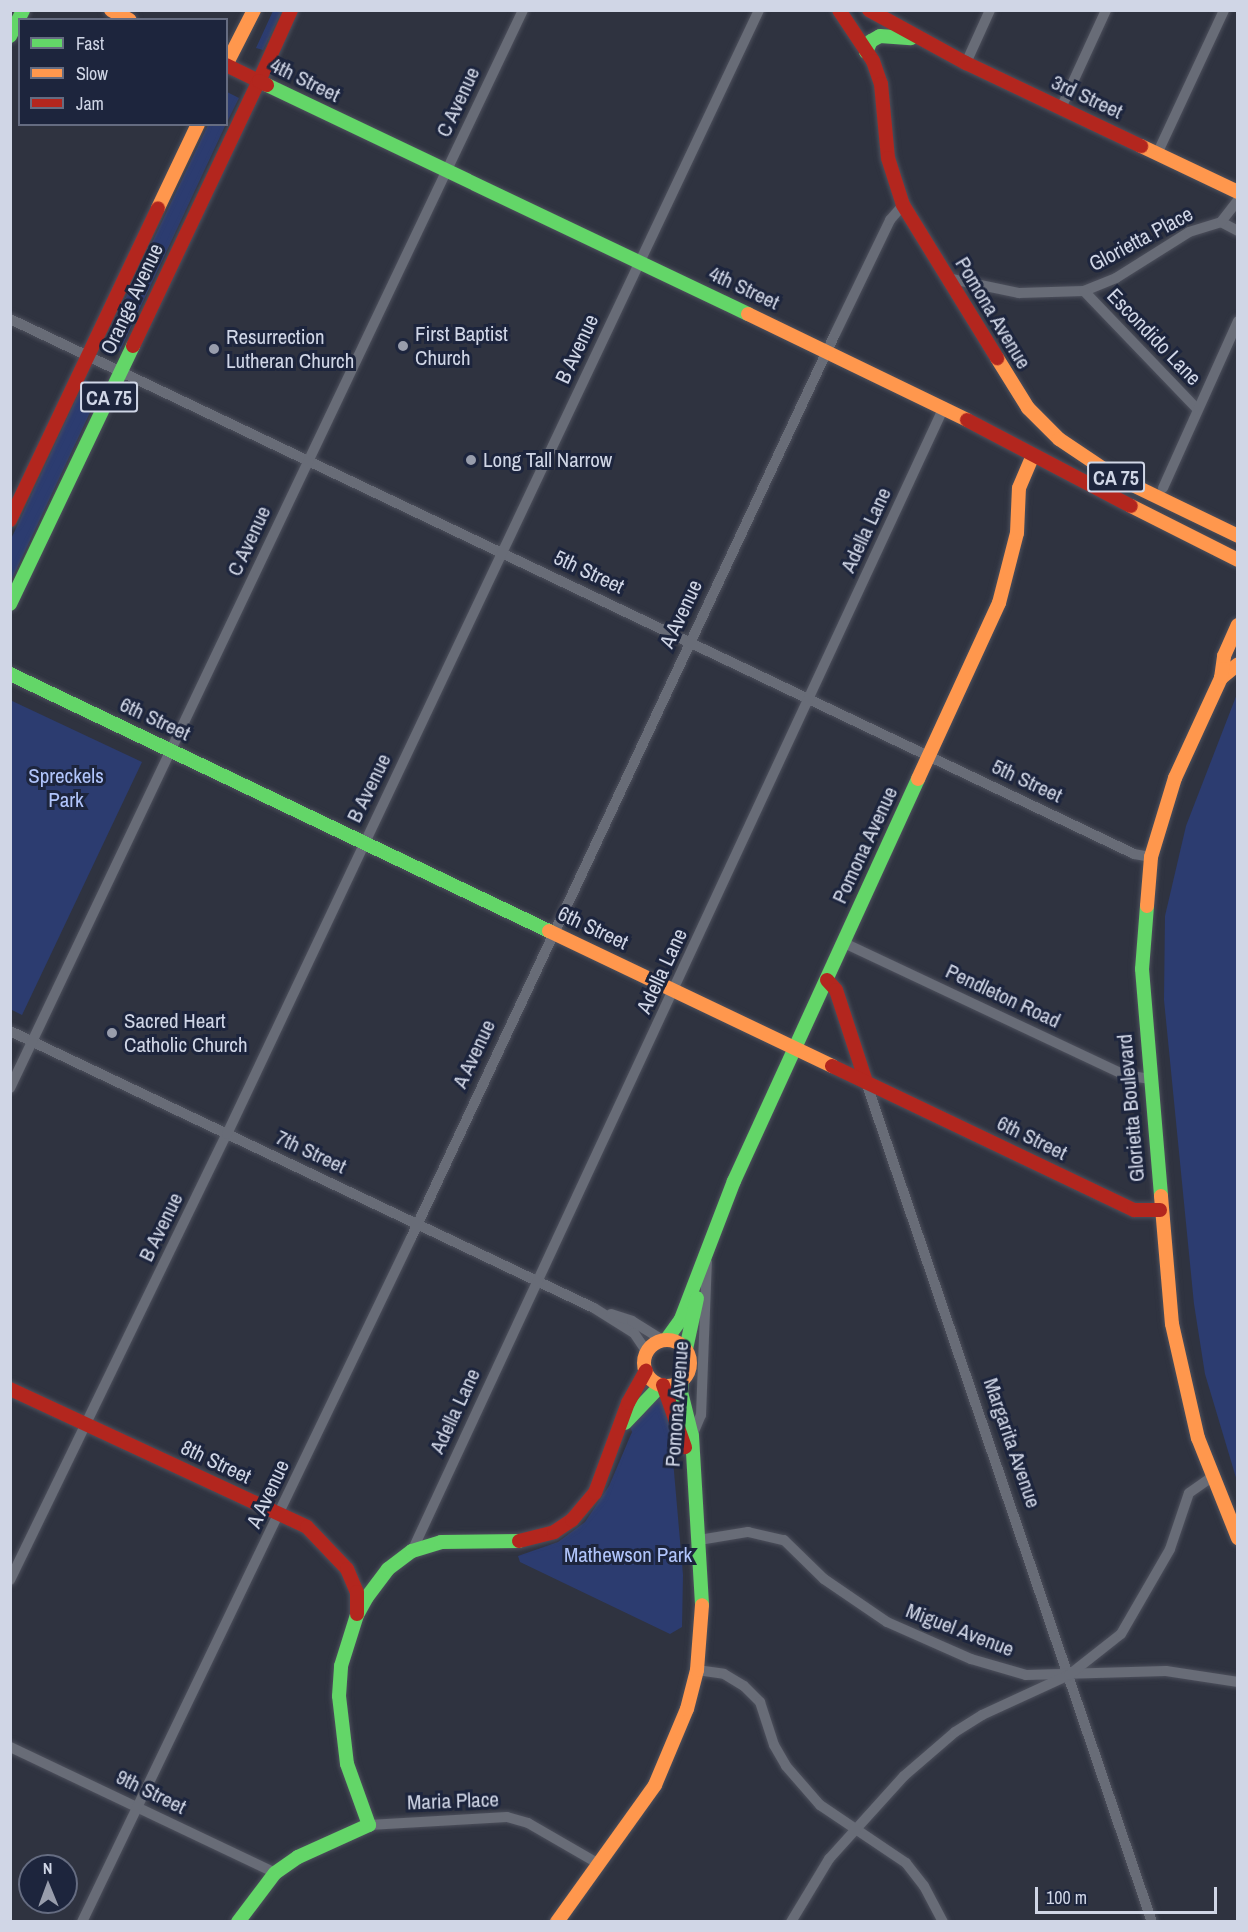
<!DOCTYPE html>
<html>
<head>
<meta charset="utf-8">
<style>
	body { margin:0 }
	#map { position:relative; width:1248px; height:1932px; overflow:hidden; background:#2f3340; font-family:"Archivo Narrow",sans-serif }
	div>[style] { position:absolute }
	[style*='--x'] { left:calc(var(--x)*1px); top:calc(var(--y)*1px); width:calc(var(--w)*1px); rotate:calc(var(--a)*1deg) }
	.green>* { inset:0; background:#2c3c70 }
	.roads { filter:drop-shadow(0 0 2px #4d505c) drop-shadow(0 0 2px #4d505c) }
	.street>* { height:10px; margin:-5px; padding:0 5px; transform-origin:5px; border-radius:5px; background:#686c77 }
	.fast>* { height:14px; margin:-7px; padding:0 7px; transform-origin:7px; border-radius:7px; background:#63d668 }
	.slow>* { height:14px; margin:-7px; padding:0 7px; transform-origin:7px; border-radius:7px; background:#ff974d }
	.slow>.ring { margin:-7px; padding:0; box-sizing:content-box; background:none; border:14px solid #ff974d; border-radius:50% }
	.jam>* { height:14px; margin:-7px; padding:0 7px; transform-origin:7px; border-radius:7px; background:#b3261e }
	.dots>* { width:16px; height:16px; translate:-50% -50%; box-sizing:border-box; border:3px solid #1d253d; border-radius:50% }
	span { translate:-50% -50%; white-space:nowrap; text-align:center; line-height:1.15; -webkit-text-stroke:6px #1d253d; paint-order:stroke }
	.shield-label span { padding:2px 4px; background:#1d253d; border:2px solid; border-radius:4px; -webkit-text-stroke-width:0 }
	.shield-label { font-size:20px; color:#d0d6e6; font-weight:700 }
	.street-label { font-size:21px; color:#d0d6e6 }
	.poi-label { font-size:21px; color:#d0d6e6 }
	.left { translate:0 -50%; text-align:left }
	.park-label { font-size:21px; color:#b1c5fb }
	.frame { position:absolute; inset:0; border:12px solid #d0d6e6; pointer-events:none }
	.legend { position:absolute; left:18px; top:18px; width:210px; height:108px; box-sizing:border-box; background:#1d253d; border:2px solid #656c81; margin:0; padding:8px 10px; list-style:none; font-size:18px; color:#d0d6e6 }
	.legend li { display:flex; align-items:center; gap:12px; height:30px }
	.legend b { width:30px; border:2px solid #656c81 }
	.north { position:absolute; left:18px; top:1854px; width:60px; height:60px; box-sizing:border-box; background:#1d253d; border:2px solid #656c81; border-radius:50%; rotate:359deg; font-size:16px; font-weight:700; line-height:24px; text-align:center; color:#d0d6e6 }
	.north::after { content:''; display:block; margin:auto; width:21px; height:27px; background:#989dac; clip-path:polygon(50% 0,100% 100%,50% 72%,0 100%) }
	.scale { position:absolute; left:1035px; top:1887px; width:182px; height:27px; box-sizing:border-box; border:3px solid #d0d6e6; border-top:0; padding-left:8px; font-size:18px; line-height:21px; white-space:nowrap; color:#d0d6e6; -webkit-text-stroke:4px #1d253d; paint-order:stroke }
</style>
</head>
<body>
<div id="map">
	<div class="green">
		<i style="clip-path:polygon(273px 11px,282px 11px,263px 50px,256px 48px)"></i>
		<i style="clip-path:polygon(227px 92px,239px 98px,226px 124px)"></i>
		<i style="clip-path:polygon(226px 124px,120px 351px,104px 343px,208px 125px)"></i>
		<i style="clip-path:polygon(85px 380px,102px 387px,11px 581px,11px 539px)"></i>
		<i style="clip-path:polygon(1237px 694px,1237px 1481px,1205px 1374px,1194px 1304px,1164px 1000px,1165px 916px,1186px 826px)"></i>
		<i style="clip-path:polygon(10px 700px,142px 762px,22px 1015px,10px 1009px)"></i>
		<i style="clip-path:polygon(660px 1395px,675px 1433px,671px 1437px,683px 1575px,682px 1627px,670px 1634px,520px 1562px,518px 1556px,558px 1542px,585px 1522px,609px 1486px,632px 1432px,630px 1426px)"></i>
	</div>
	<div class="roads">
		<div class="street">
			<i style="--x:966;--y:63;--w:58;--a:-65.6"></i>
			<i style="--x:1061;--y:108;--w:108;--a:-65.3"></i>
			<i style="--x:1157;--y:154;--w:159;--a:-65"></i>
			<i style="--x:1221;--y:222;--w:19;--a:28"></i>
			<i style="--x:947;--y:278;--w:74;--a:11.8"></i>
			<i style="--x:1019;--y:293;--w:65;--a:-1.8"></i>
			<i style="--x:1084;--y:291;--w:35;--a:-22"></i>
			<i style="--x:1116;--y:278;--w:86;--a:-32.2"></i>
			<i style="--x:1189;--y:232;--w:34;--a:-17"></i>
			<i style="--x:1221;--y:222;--w:28;--a:-52"></i>
			<i style="--x:1084;--y:291;--w:163;--a:46.2"></i>
			<i style="--x:10;--y:319;--w:1245;--a:25.45"></i>
			<i style="--x:1134;--y:854;--w:17;--a:10"></i>
			<i style="--x:1163;--y:488;--w:183;--a:-65.8"></i>
			<i style="--x:842;--y:942;--w:313;--a:25.2"></i>
			<i style="--x:1125;--y:1075;--w:24;--a:9"></i>
			<i style="--x:10;--y:1031;--w:646;--a:25.38"></i>
			<i style="--x:594;--y:1308;--w:47;--a:32"></i>
			<i style="--x:634;--y:1333;--w:23;--a:56"></i>
			<i style="--x:866;--y:1082;--w:887;--a:71.2"></i>
			<i style="--x:10;--y:1088;--w:1194;--a:-64.55"></i>
			<i style="--x:611;--y:1314;--w:22;--a:18"></i>
			<i style="--x:632;--y:1321;--w:36;--a:32"></i>
			<i style="--x:692;--y:1436;--w:23;--a:-67"></i>
			<i style="--x:701;--y:1415;--w:153;--a:-87.8"></i>
			<i style="--x:699;--y:1540;--w:50;--a:-9.3"></i>
			<i style="--x:748;--y:1532;--w:37;--a:13"></i>
			<i style="--x:784;--y:1540;--w:56;--a:44.3"></i>
			<i style="--x:824;--y:1579;--w:76;--a:34.3"></i>
			<i style="--x:887;--y:1622;--w:92;--a:23.8"></i>
			<i style="--x:971;--y:1659;--w:57;--a:16.2"></i>
			<i style="--x:1026;--y:1675;--w:140;--a:-1.6"></i>
			<i style="--x:1166;--y:1671;--w:73;--a:8.7"></i>
			<i style="--x:412;--y:1551;--w:1262;--a:-65.06"></i>
			<i style="--x:10;--y:1580;--w:496;--a:-64.1"></i>
			<i style="--x:227;--y:1134;--w:1244;--a:-64.67"></i>
			<i style="--x:697;--y:1670;--w:27;--a:8"></i>
			<i style="--x:724;--y:1674;--w:23;--a:31"></i>
			<i style="--x:744;--y:1686;--w:23;--a:45"></i>
			<i style="--x:760;--y:1702;--w:45;--a:72"></i>
			<i style="--x:774;--y:1745;--w:24;--a:60"></i>
			<i style="--x:786;--y:1766;--w:52;--a:48.9"></i>
			<i style="--x:820;--y:1805;--w:104;--a:34"></i>
			<i style="--x:906;--y:1863;--w:29;--a:52"></i>
			<i style="--x:924;--y:1886;--w:41;--a:62.2"></i>
			<i style="--x:10;--y:1747;--w:293;--a:25.4"></i>
			<i style="--x:369;--y:1825;--w:138;--a:-3.3"></i>
			<i style="--x:507;--y:1817;--w:22;--a:16"></i>
			<i style="--x:528;--y:1823;--w:82;--a:30"></i>
			<i style="--x:82;--y:1922;--w:759;--a:-64.31"></i>
			<i style="--x:411;--y:1238;--w:998;--a:-64.87"></i>
			<i style="--x:835;--y:334;--w:127;--a:-64.2"></i>
			<i style="--x:890;--y:220;--w:20;--a:-49"></i>
			<i style="--x:791;--y:1922;--w:74;--a:-58.9"></i>
			<i style="--x:829;--y:1859;--w:112;--a:-47.9"></i>
			<i style="--x:904;--y:1776;--w:67;--a:-40.8"></i>
			<i style="--x:955;--y:1732;--w:32;--a:-32"></i>
			<i style="--x:982;--y:1715;--w:96;--a:-24.7"></i>
			<i style="--x:1069;--y:1675;--w:66;--a:-38.3"></i>
			<i style="--x:1121;--y:1634;--w:98;--a:-60"></i>
			<i style="--x:1170;--y:1549;--w:59;--a:-71.3"></i>
			<i style="--x:1189;--y:1493;--w:29;--a:-35"></i>
		</div>
		<div class="fast">
			<i style="--x:10;--y:36;--w:29;--a:-63"></i>
			<i style="--x:866;--y:52;--w:12;--a:-66"></i>
			<i style="--x:871;--y:41;--w:10;--a:-29"></i>
			<i style="--x:880;--y:36;--w:31;--a:4"></i>
			<i style="--x:267;--y:85;--w:533;--a:25.46"></i>
			<i style="--x:10;--y:604;--w:286;--a:-64.5"></i>
			<i style="--x:10;--y:674;--w:597;--a:25.49"></i>
			<i style="--x:1147;--y:906;--w:63;--a:94.5"></i>
			<i style="--x:1142;--y:969;--w:228;--a:85.2"></i>
			<i style="--x:666;--y:1340;--w:26;--a:-54"></i>
			<i style="--x:681;--y:1319;--w:148;--a:-69"></i>
			<i style="--x:734;--y:1181;--w:442;--a:-65.4"></i>
			<i style="--x:686;--y:1349;--w:52;--a:-77.8"></i>
			<i style="--x:682;--y:1380;--w:12;--a:95"></i>
			<i style="--x:681;--y:1392;--w:45;--a:76"></i>
			<i style="--x:692;--y:1436;--w:169;--a:86.6"></i>
			<i style="--x:625;--y:1423;--w:52;--a:-46.5"></i>
			<i style="--x:238;--y:1922;--w:61;--a:-52.9"></i>
			<i style="--x:275;--y:1873;--w:28;--a:-35"></i>
			<i style="--x:298;--y:1857;--w:78;--a:-24.3"></i>
			<i style="--x:369;--y:1825;--w:65;--a:-109.8"></i>
			<i style="--x:347;--y:1764;--w:68;--a:-96.7"></i>
			<i style="--x:339;--y:1696;--w:30;--a:-86"></i>
			<i style="--x:341;--y:1666;--w:53;--a:-72.6"></i>
			<i style="--x:357;--y:1615;--w:21;--a:-61"></i>
			<i style="--x:367;--y:1597;--w:35;--a:-53"></i>
			<i style="--x:388;--y:1569;--w:30;--a:-37"></i>
			<i style="--x:412;--y:1551;--w:30;--a:-17"></i>
			<i style="--x:441;--y:1542;--w:78;--a:-0.7"></i>
		</div>
		<div class="slow">
			<i style="--x:111;--y:10;--w:21;--a:28"></i>
			<i style="--x:226;--y:65;--w:62;--a:-63"></i>
			<i style="--x:1141;--y:146;--w:107;--a:25.4"></i>
			<i style="--x:158;--y:208;--w:93;--a:-64.5"></i>
			<i style="--x:748;--y:314;--w:243;--a:25.8"></i>
			<i style="--x:997;--y:358;--w:59;--a:58.2"></i>
			<i style="--x:1028;--y:408;--w:44;--a:45"></i>
			<i style="--x:1059;--y:439;--w:66;--a:33.9"></i>
			<i style="--x:1114;--y:476;--w:138;--a:25.8"></i>
			<i style="--x:1131;--y:506;--w:120;--a:26.8"></i>
			<i style="--x:1221;--y:678;--w:22;--a:-39"></i>
			<i style="--x:918;--y:779;--w:194;--a:-65.3"></i>
			<i style="--x:999;--y:603;--w:72;--a:-75.6"></i>
			<i style="--x:1017;--y:533;--w:45;--a:-87.5"></i>
			<i style="--x:1019;--y:488;--w:34;--a:-67"></i>
			<i style="--x:1147;--y:906;--w:49;--a:-85.3"></i>
			<i style="--x:1151;--y:857;--w:83;--a:-73.1"></i>
			<i style="--x:1175;--y:778;--w:110;--a:-65.3"></i>
			<i style="--x:1221;--y:678;--w:22;--a:-82"></i>
			<i style="--x:1224;--y:656;--w:34;--a:-66"></i>
			<i style="--x:549;--y:931;--w:314;--a:25.5"></i>
			<i style="--x:1161;--y:1196;--w:128;--a:85.1"></i>
			<i style="--x:1172;--y:1324;--w:117;--a:77.2"></i>
			<i style="--x:1198;--y:1438;--w:108;--a:68.2"></i>
			<i class="ring" style="left:644px;top:1340px;width:32px;height:32px"></i>
			<i style="--x:557;--y:1922;--w:168;--a:-54.4"></i>
			<i style="--x:655;--y:1785;--w:82;--a:-67.2"></i>
			<i style="--x:687;--y:1709;--w:40;--a:-75.6"></i>
			<i style="--x:697;--y:1670;--w:65;--a:-85.6"></i>
		</div>
		<div class="jam">
			<i style="--x:839;--y:10;--w:61;--a:56.3"></i>
			<i style="--x:873;--y:61;--w:24;--a:71"></i>
			<i style="--x:881;--y:84;--w:74;--a:84.6"></i>
			<i style="--x:888;--y:158;--w:49;--a:72.3"></i>
			<i style="--x:903;--y:205;--w:180;--a:58.4"></i>
			<i style="--x:869;--y:10;--w:111;--a:28.7"></i>
			<i style="--x:966;--y:63;--w:194;--a:25.4"></i>
			<i style="--x:226;--y:65;--w:37;--a:26"></i>
			<i style="--x:259;--y:81;--w:78;--a:-65.7"></i>
			<i style="--x:133;--y:346;--w:293;--a:-64.6"></i>
			<i style="--x:259;--y:81;--w:9;--a:27"></i>
			<i style="--x:967;--y:420;--w:185;--a:27.7"></i>
			<i style="--x:10;--y:520;--w:345;--a:-64.6"></i>
			<i style="--x:827;--y:980;--w:13;--a:48"></i>
			<i style="--x:836;--y:990;--w:97;--a:71.9"></i>
			<i style="--x:832;--y:1066;--w:335;--a:25.5"></i>
			<i style="--x:1134;--y:1210;--w:26;--a:0"></i>
			<i style="--x:663;--y:1385;--w:66;--a:70.5"></i>
			<i style="--x:10;--y:1389;--w:327;--a:24.9"></i>
			<i style="--x:307;--y:1527;--w:58;--a:46.4"></i>
			<i style="--x:347;--y:1569;--w:25;--a:67"></i>
			<i style="--x:357;--y:1592;--w:22;--a:90"></i>
			<i style="--x:519;--y:1541;--w:36;--a:-14"></i>
			<i style="--x:554;--y:1532;--w:22;--a:-34"></i>
			<i style="--x:572;--y:1520;--w:35;--a:-50"></i>
			<i style="--x:595;--y:1493;--w:96;--a:-69.9"></i>
			<i style="--x:628;--y:1403;--w:37;--a:-61"></i>
		</div>
	</div>
	<div class="dots">
		<i style="left:403px;top:346px;background:#989dac"></i>
		<i style="left:214px;top:349px;background:#989dac"></i>
		<i style="left:471px;top:460px;background:#989dac"></i>
		<i style="left:112px;top:1033px;background:#989dac"></i>
	</div>
	<div class="shield-label">
		<span style="left:109px;top:397px">CA 75</span>
		<span style="left:1116px;top:477px">CA 75</span>
	</div>
	<div class="street-label">
		<span style="left:305px;top:80px;rotate:26deg">4th Street</span>
		<span style="left:1087px;top:97px;rotate:25deg">3rd Street</span>
		<span style="left:458px;top:102px;rotate:-65deg">C Avenue</span>
		<span style="left:1141px;top:239px;rotate:-28deg">Glorietta Place</span>
		<span style="left:744px;top:288px;rotate:25deg">4th Street</span>
		<span style="left:132px;top:299px;rotate:-65deg">Orange Avenue</span>
		<span style="left:993px;top:313px;rotate:59deg">Pomona Avenue</span>
		<span style="left:1154px;top:337px;rotate:46deg">Escondido Lane</span>
		<span style="left:577px;top:349px;rotate:-65deg">B Avenue</span>
		<span style="left:866px;top:530px;rotate:-65deg">Adella Lane</span>
		<span style="left:249px;top:541px;rotate:-65deg">C Avenue</span>
		<span style="left:589px;top:572px;rotate:25deg">5th Street</span>
		<span style="left:681px;top:614px;rotate:-65deg">A Avenue</span>
		<span style="left:155px;top:719px;rotate:25deg">6th Street</span>
		<span style="left:1027px;top:781px;rotate:25deg">5th Street</span>
		<span style="left:369px;top:788px;rotate:-64deg">B Avenue</span>
		<span style="left:865px;top:845px;rotate:-65deg">Pomona Avenue</span>
		<span style="left:593px;top:928px;rotate:25deg">6th Street</span>
		<span style="left:662px;top:971px;rotate:-65deg">Adella Lane</span>
		<span style="left:1003px;top:996px;rotate:25deg">Pendleton Road</span>
		<span style="left:474px;top:1054px;rotate:-65deg">A Avenue</span>
		<span style="left:1131px;top:1108px;rotate:-95deg">Glorietta Boulevard</span>
		<span style="left:1032px;top:1138px;rotate:26deg">6th Street</span>
		<span style="left:311px;top:1152px;rotate:25deg">7th Street</span>
		<span style="left:161px;top:1227px;rotate:-64deg">B Avenue</span>
		<span style="left:677px;top:1404px;rotate:-86deg">Pomona Avenue</span>
		<span style="left:455px;top:1411px;rotate:-65deg">Adella Lane</span>
		<span style="left:1012px;top:1443px;rotate:71deg">Margarita Avenue</span>
		<span style="left:216px;top:1462px;rotate:25deg">8th Street</span>
		<span style="left:268px;top:1494px;rotate:-65deg">A Avenue</span>
		<span style="left:960px;top:1630px;rotate:21deg">Miguel Avenue</span>
		<span style="left:151px;top:1792px;rotate:26deg">9th Street</span>
		<span style="left:453px;top:1801px;rotate:-2deg">Maria Place</span>
	</div>
	<div class="poi-label">
		<span class="left" style="left:415px;top:346px">First Baptist<br>Church</span>
		<span class="left" style="left:226px;top:349px">Resurrection<br>Lutheran Church</span>
		<span class="left" style="left:483px;top:460px">Long Tall Narrow</span>
		<span class="left" style="left:124px;top:1033px">Sacred Heart<br>Catholic Church</span>
	</div>
	<div class="park-label">
		<span style="left:66px;top:788px">Spreckels<br>Park</span>
		<span style="left:628px;top:1555px">Mathewson Park</span>
	</div>
	<div class="frame"></div>
	<ul class="legend">
	<li><b style="height:8px;background:#63d668"></b>Fast</li>
	<li><b style="height:8px;background:#ff974d"></b>Slow</li>
	<li><b style="height:8px;background:#b3261e"></b>Jam</li>
	</ul>
	<div class="north">N</div>
	<div class="scale">100 m</div>
</div>
</body>
</html>
